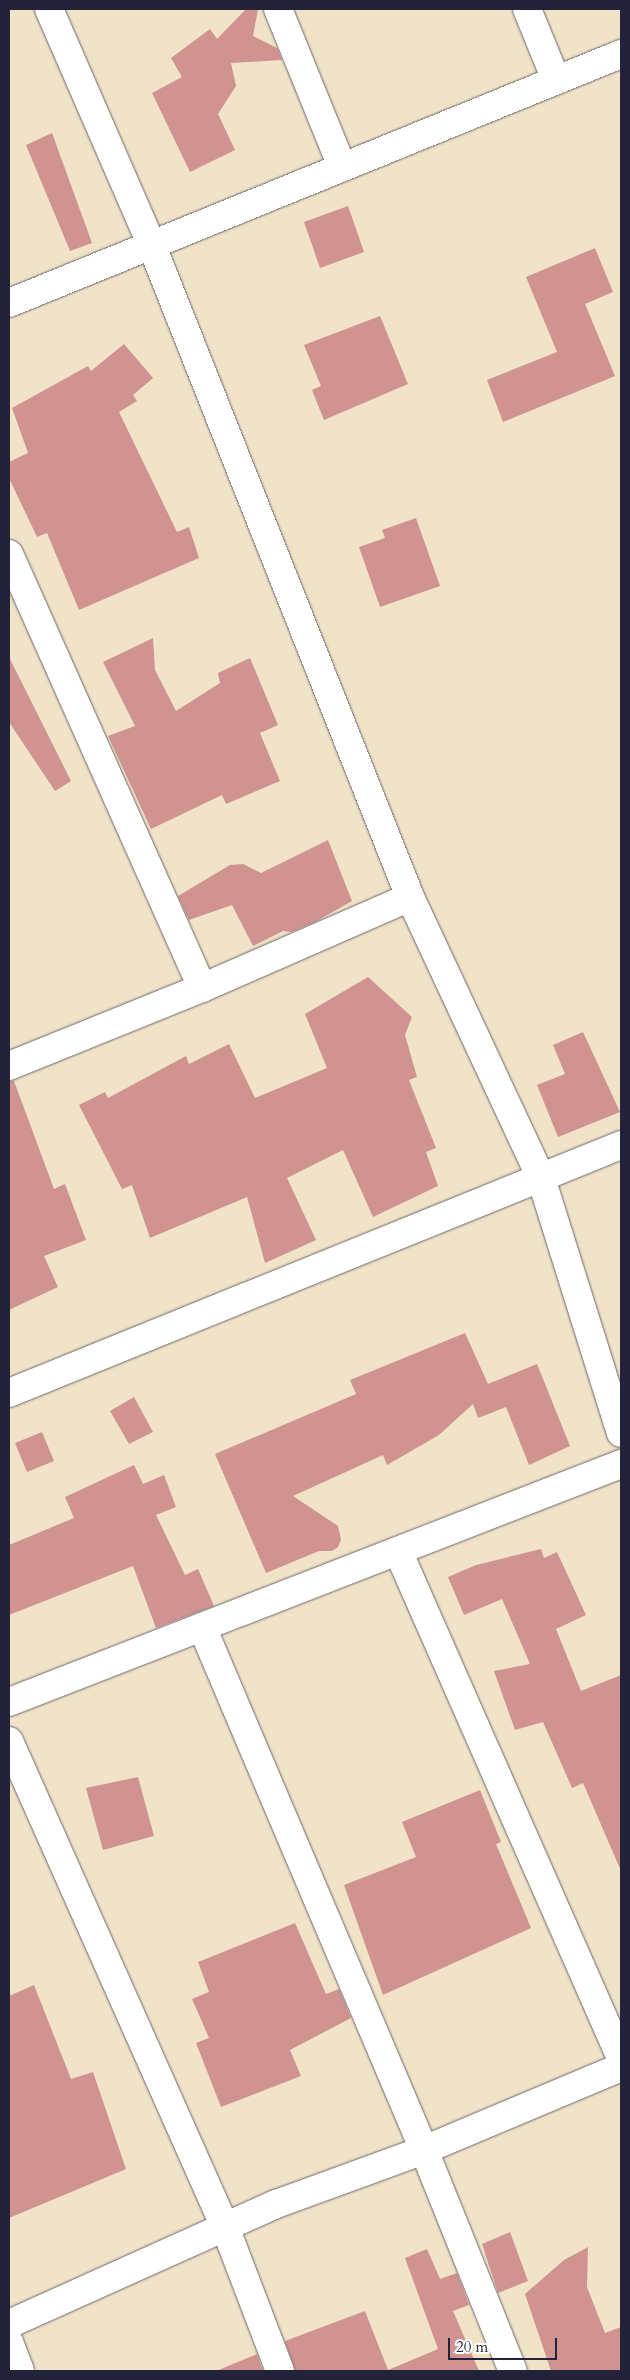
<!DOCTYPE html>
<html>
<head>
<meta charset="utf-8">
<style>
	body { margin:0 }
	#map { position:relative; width:630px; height:2380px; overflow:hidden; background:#f1e3c7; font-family:Cardo,serif }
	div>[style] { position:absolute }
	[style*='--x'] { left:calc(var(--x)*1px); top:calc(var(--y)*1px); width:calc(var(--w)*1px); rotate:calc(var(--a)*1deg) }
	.building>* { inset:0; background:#d09392 }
	.roads { filter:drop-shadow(0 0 1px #6a666c) drop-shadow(0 0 1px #6a666c) }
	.street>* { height:28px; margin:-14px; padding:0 14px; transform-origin:14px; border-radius:14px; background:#fff }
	span { translate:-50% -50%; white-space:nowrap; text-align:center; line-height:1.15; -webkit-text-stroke:5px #fff; paint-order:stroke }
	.frame { position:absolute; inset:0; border:10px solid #22223b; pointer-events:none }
	.scale { position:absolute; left:448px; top:2338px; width:109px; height:22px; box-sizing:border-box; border:2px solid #22223b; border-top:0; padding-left:6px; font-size:15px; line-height:18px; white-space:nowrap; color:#22223b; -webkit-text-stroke:4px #fff; paint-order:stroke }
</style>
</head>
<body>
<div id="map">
	<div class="building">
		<i style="clip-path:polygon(246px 9px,258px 9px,253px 36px,277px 48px,282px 60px,231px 63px,236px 86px,218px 114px,235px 150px,190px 172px,152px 93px,182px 77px,171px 58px,210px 29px,217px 39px)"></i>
		<i style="clip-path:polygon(52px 133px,92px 243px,70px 251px,26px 145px)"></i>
		<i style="clip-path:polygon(348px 206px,364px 252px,320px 268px,304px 222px)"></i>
		<i style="clip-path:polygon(595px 248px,613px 292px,585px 304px,615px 376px,503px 422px,487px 380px,557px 352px,526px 277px)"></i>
		<i style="clip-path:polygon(380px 316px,408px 384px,324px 420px,312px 390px,321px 386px,304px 345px)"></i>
		<i style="clip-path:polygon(124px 344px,153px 378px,133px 395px,137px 401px,119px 412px,177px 532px,189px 527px,199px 558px,79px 610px,47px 533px,37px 537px,9px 478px,9px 462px,28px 453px,12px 408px,88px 366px,91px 371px)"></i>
		<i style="clip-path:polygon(416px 518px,440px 586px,380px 607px,359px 547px,385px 538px,382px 530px)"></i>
		<i style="clip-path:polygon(153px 638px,155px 670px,176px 711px,220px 683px,218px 673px,250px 658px,278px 725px,260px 733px,280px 781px,226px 804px,222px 795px,151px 829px,108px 736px,135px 726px,103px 662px)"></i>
		<i style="clip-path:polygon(9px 657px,71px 781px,55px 791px,9px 722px)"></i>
		<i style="clip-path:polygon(328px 840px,352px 901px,315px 922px,291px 932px,283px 931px,253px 946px,232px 905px,189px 920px,178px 896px,230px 865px,243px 864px,261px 873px)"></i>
		<i style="clip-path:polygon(368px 977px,412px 1017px,405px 1035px,417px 1077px,409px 1080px,436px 1148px,426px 1152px,438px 1186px,373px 1217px,343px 1150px,287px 1178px,316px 1240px,265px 1263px,247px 1197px,150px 1238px,132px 1185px,122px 1189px,79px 1105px,105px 1092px,108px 1098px,186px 1056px,189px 1064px,229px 1044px,255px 1098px,327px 1068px,305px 1014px)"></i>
		<i style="clip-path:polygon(583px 1032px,620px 1112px,558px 1137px,537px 1085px,565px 1074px,553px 1045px)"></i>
		<i style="clip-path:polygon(9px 1081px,14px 1081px,54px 1189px,65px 1184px,86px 1240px,44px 1256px,58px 1287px,9px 1310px)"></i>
		<i style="clip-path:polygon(465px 1333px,488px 1384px,537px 1364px,570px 1446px,529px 1465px,506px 1407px,478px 1418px,473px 1404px,439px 1435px,387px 1465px,383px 1455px,293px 1496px,338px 1526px,341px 1540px,338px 1547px,332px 1551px,319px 1551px,266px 1573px,215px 1454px,356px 1394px,350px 1380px)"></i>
		<i style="clip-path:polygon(134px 1397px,153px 1432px,129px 1444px,110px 1411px)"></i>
		<i style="clip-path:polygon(42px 1432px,54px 1461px,27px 1472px,15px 1443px)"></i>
		<i style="clip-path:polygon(134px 1465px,143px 1484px,164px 1475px,176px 1507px,156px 1515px,185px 1575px,198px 1569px,214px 1606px,156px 1628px,133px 1566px,9px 1615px,9px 1545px,74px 1518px,65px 1497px)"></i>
		<i style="clip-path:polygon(541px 1549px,544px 1558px,557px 1552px,586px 1615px,556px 1629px,581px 1691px,621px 1675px,621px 1871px,583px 1783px,572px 1788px,543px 1722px,515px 1730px,494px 1671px,530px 1664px,502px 1599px,464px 1615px,448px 1577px,476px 1565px)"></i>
		<i style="clip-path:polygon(138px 1777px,154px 1836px,103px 1850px,86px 1788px)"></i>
		<i style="clip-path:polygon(480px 1790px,501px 1842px,496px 1844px,531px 1928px,383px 1995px,344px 1885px,416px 1857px,402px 1822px)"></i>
		<i style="clip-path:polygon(295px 1923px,326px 1994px,339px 1989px,351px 2018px,290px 2050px,301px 2076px,221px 2107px,196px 2043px,209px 2038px,192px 1999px,209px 1992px,198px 1962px)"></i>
		<i style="clip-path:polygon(34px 1985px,71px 2079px,93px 2072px,126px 2169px,9px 2218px,9px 1996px)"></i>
		<i style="clip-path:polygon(510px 2232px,528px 2281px,498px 2293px,482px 2244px)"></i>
		<i style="clip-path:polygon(588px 2247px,587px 2287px,605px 2333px,621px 2327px,621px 2371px,551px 2371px,525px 2294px,564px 2260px)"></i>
		<i style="clip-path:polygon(427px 2249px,440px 2279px,457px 2273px,469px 2305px,453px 2311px,479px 2371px,295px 2371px,285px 2341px,365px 2311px,388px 2370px,438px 2349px,405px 2258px)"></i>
		<i style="clip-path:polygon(257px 2354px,263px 2371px,216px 2371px)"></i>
	</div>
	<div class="roads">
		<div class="street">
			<i style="--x:49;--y:9;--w:258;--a:66.5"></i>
			<i style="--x:152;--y:246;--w:700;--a:68.38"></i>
			<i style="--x:410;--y:897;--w:310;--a:65"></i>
			<i style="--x:541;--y:1178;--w:267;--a:72.6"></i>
			<i style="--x:278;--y:9;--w:170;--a:67.9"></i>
			<i style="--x:527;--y:9;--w:77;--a:67.8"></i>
			<i style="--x:9;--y:303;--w:661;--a:-22.14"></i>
			<i style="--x:9;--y:554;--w:475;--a:66"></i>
			<i style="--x:9;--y:1066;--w:208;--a:-22"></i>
			<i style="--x:202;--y:988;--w:227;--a:-23.6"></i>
			<i style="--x:9;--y:1393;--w:660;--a:-22.06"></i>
			<i style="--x:398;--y:1551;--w:554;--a:66.26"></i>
			<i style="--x:202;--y:1627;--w:568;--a:67"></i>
			<i style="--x:424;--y:2150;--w:238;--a:68.1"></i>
			<i style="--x:9;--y:1702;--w:657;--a:-21.25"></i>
			<i style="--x:9;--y:1741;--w:532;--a:66.04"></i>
			<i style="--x:225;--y:2227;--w:154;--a:69.1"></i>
			<i style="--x:9;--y:2324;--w:293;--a:-24.2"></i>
			<i style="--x:276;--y:2204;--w:158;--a:-20"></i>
			<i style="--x:424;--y:2150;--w:214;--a:-22.8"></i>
			<i style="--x:9;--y:2342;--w:31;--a:69"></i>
		</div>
	</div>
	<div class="frame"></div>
	<div class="scale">20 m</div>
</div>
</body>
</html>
